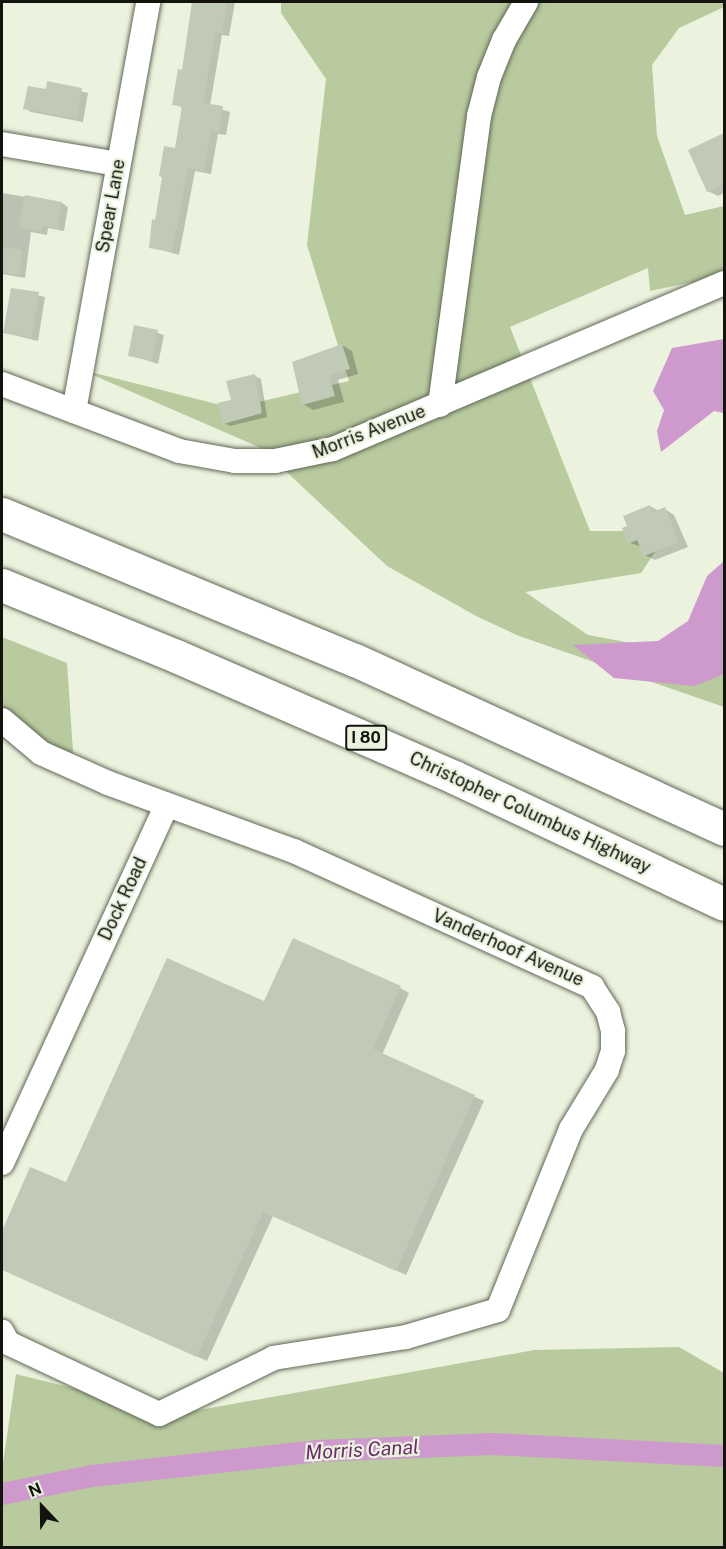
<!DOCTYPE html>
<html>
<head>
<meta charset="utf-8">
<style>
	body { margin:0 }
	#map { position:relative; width:726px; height:1549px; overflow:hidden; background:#ebf3df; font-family:"Public Sans",sans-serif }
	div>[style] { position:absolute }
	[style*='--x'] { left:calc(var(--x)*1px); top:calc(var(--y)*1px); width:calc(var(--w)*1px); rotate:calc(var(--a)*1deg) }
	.green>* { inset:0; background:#b8ca9e }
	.water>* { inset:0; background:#ce99cc }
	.shadow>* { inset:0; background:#0003 }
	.canal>* { height:22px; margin:-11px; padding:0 11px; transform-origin:11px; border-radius:11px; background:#ce99cc }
	.building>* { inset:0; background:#c1cab6 }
	.roads { filter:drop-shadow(0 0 2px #616856) drop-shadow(0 0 2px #616856) }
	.minor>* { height:24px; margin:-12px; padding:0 12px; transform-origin:12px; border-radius:12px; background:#fff }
	.highway>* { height:33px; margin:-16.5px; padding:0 16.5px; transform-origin:16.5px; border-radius:16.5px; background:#fff }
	span { translate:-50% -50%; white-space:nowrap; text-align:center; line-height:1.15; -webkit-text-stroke:4.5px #ebf3df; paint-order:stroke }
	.shield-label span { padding:2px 4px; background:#ebf3df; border:2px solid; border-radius:4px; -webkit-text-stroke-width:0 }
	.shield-label { font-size:16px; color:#12140d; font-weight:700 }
	.street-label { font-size:18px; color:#12140d }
	.water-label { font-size:20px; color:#6b2c6b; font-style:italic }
	.frame { position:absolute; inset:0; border:3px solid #12140d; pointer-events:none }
	.north { position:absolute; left:12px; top:1477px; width:60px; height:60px; -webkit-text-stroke:4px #ebf3df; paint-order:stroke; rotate:338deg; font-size:16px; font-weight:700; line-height:24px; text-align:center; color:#12140d }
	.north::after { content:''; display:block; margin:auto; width:21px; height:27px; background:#12140d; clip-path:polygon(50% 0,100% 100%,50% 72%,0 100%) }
</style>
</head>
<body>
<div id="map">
	<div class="green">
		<i style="clip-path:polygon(281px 2px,724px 2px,724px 7px,679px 28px,652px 65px,657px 136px,685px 215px,724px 206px,724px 284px,712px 278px,650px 291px,648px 268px,510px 327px,590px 531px,669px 531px,641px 573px,525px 592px,588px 635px,674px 651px,724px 630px,724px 707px,519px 636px,478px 617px,387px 566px,261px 448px,79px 369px,232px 408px,349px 381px,307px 245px,326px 79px,281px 13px)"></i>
		<i style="clip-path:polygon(2px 637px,67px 663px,74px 766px,2px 727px)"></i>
		<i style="clip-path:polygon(679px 1347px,724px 1373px,724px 1547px,2px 1548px,2px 1470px,16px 1374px,177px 1414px,534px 1350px)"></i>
	</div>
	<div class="water">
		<i style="clip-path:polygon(724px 339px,724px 413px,714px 411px,661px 452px,657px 431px,664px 410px,653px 391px,672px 348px)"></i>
		<i style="clip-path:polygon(724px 561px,724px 674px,694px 686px,614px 678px,573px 645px,658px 641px,688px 621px,707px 576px)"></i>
	</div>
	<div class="shadow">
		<i style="clip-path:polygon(193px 2px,235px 2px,229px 36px,222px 35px,210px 106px,230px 112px,226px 135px,218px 134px,211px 174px,195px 171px,179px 255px,151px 247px,164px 178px,177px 149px,183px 108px,174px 104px,184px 71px)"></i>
		<i style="clip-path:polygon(48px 83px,88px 93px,83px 122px,31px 112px,25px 108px,47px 91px)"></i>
		<i style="clip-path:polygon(724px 135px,724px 193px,718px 196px,708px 191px,690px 150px)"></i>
		<i style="clip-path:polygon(2px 193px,62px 203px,68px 207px,64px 231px,48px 228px,47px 235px,31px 232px,25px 278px,2px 274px)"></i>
		<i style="clip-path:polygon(12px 289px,45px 297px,38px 341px,5px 333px)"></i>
		<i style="clip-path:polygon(135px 326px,164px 335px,158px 364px,130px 355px)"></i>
		<i style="clip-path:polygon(342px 345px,352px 351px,358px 374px,338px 380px,344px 402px,313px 410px,303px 404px)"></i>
		<i style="clip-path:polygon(255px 376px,261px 379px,267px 417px,230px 426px,224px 423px,233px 401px)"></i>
		<i style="clip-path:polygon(650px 506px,659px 511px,665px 509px,674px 515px,688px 547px,655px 560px,645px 555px,642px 547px,630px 543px)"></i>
		<i style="clip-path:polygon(400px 988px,409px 993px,382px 1055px,484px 1101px,406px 1275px,273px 1216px,207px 1361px,2px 1269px,2px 1234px,31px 1169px,66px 1184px,265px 1003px)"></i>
	</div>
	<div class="canal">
		<i style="--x:2;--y:1494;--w:92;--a:-11.3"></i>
		<i style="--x:92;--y:1476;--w:226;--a:-6.3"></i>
		<i style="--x:317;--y:1451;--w:176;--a:-2.3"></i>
		<i style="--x:493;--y:1444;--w:231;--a:3"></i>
	</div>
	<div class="building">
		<i style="clip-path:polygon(192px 2px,227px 3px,222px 33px,215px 32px,203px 103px,223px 106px,219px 132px,211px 131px,204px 171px,188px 168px,172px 252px,149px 248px,152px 219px,155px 220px,162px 177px,159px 176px,164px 146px,175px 148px,182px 106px,172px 105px,178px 69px,182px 70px)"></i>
		<i style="clip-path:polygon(47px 81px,82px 88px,77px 119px,23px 109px,28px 86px,46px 89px)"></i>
		<i style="clip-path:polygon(724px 133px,724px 184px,707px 192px,688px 150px)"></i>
		<i style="clip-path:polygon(25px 195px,62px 202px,58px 229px,42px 226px,41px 232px,19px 228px)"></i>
		<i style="clip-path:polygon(2px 247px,22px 250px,19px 275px,2px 273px)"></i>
		<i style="clip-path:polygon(11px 288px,39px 292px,32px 338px,3px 333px)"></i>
		<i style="clip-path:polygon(134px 325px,158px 330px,152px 361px,128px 356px)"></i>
		<i style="clip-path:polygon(342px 344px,350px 369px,329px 375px,335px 396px,302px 405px,292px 362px)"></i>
		<i style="clip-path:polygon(255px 374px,262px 413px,223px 424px,217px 403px,231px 400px,226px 381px)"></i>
		<i style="clip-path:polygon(650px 505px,653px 512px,665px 507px,679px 542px,644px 556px,637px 540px,628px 544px,622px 528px,627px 526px,623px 516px)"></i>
		<i style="clip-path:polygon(293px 938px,401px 986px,373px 1049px,475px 1095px,396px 1271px,263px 1212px,197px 1357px,2px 1270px,2px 1231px,30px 1167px,66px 1182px,167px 958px,264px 1001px)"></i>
	</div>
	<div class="roads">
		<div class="minor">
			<i style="--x:2;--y:144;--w:118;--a:9.8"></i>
			<i style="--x:2;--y:384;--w:189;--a:20.7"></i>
			<i style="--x:179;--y:451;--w:57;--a:10.1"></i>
			<i style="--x:235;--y:461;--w:40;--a:0"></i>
			<i style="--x:275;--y:461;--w:59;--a:-11.7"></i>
			<i style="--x:333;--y:449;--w:425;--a:-23"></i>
			<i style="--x:440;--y:405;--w:292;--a:-82.3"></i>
			<i style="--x:479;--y:116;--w:40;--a:-75.6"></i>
			<i style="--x:489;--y:77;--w:40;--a:-68"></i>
			<i style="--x:504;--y:40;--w:44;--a:-59.9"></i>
			<i style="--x:74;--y:411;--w:416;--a:-79.7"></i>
			<i style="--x:2;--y:720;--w:51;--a:40.2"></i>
			<i style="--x:41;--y:753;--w:73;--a:24.1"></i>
			<i style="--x:108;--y:783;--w:198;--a:20.1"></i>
			<i style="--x:294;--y:851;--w:328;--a:24.5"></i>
			<i style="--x:592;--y:987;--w:30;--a:57"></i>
			<i style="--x:608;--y:1012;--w:20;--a:75"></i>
			<i style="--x:613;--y:1031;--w:20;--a:90"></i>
			<i style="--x:613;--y:1051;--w:20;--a:108"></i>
			<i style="--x:607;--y:1070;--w:69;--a:121.4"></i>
			<i style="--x:571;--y:1129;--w:195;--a:112"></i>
			<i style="--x:498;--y:1310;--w:96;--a:163.6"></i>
			<i style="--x:406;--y:1337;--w:134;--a:171"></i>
			<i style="--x:274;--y:1358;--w:128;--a:154"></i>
			<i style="--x:159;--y:1414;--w:167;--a:-154.8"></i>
			<i style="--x:8;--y:1343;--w:13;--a:-119"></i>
			<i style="--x:2;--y:1163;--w:394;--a:-65.3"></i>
		</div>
		<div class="highway">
			<i style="--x:2;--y:514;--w:382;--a:22.5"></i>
			<i style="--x:355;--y:660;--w:406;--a:24.6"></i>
			<i style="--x:2;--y:585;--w:188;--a:22.2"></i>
			<i style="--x:176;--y:656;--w:303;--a:23.5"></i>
			<i style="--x:454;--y:777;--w:298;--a:25.2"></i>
		</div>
	</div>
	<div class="shield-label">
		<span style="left:366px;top:738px">I 80</span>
	</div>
	<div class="street-label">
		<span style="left:111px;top:206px;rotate:-80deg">Spear Lane</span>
		<span style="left:369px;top:432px;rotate:-21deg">Morris Avenue</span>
		<span style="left:530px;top:813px;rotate:25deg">Christopher Columbus Highway</span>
		<span style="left:123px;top:899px;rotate:-65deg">Dock Road</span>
		<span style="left:508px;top:948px;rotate:24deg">Vanderhoof Avenue</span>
	</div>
	<div class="water-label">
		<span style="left:362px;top:1450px;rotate:-3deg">Morris Canal</span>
	</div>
	<div class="frame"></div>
	<div class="north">N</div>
</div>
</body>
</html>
